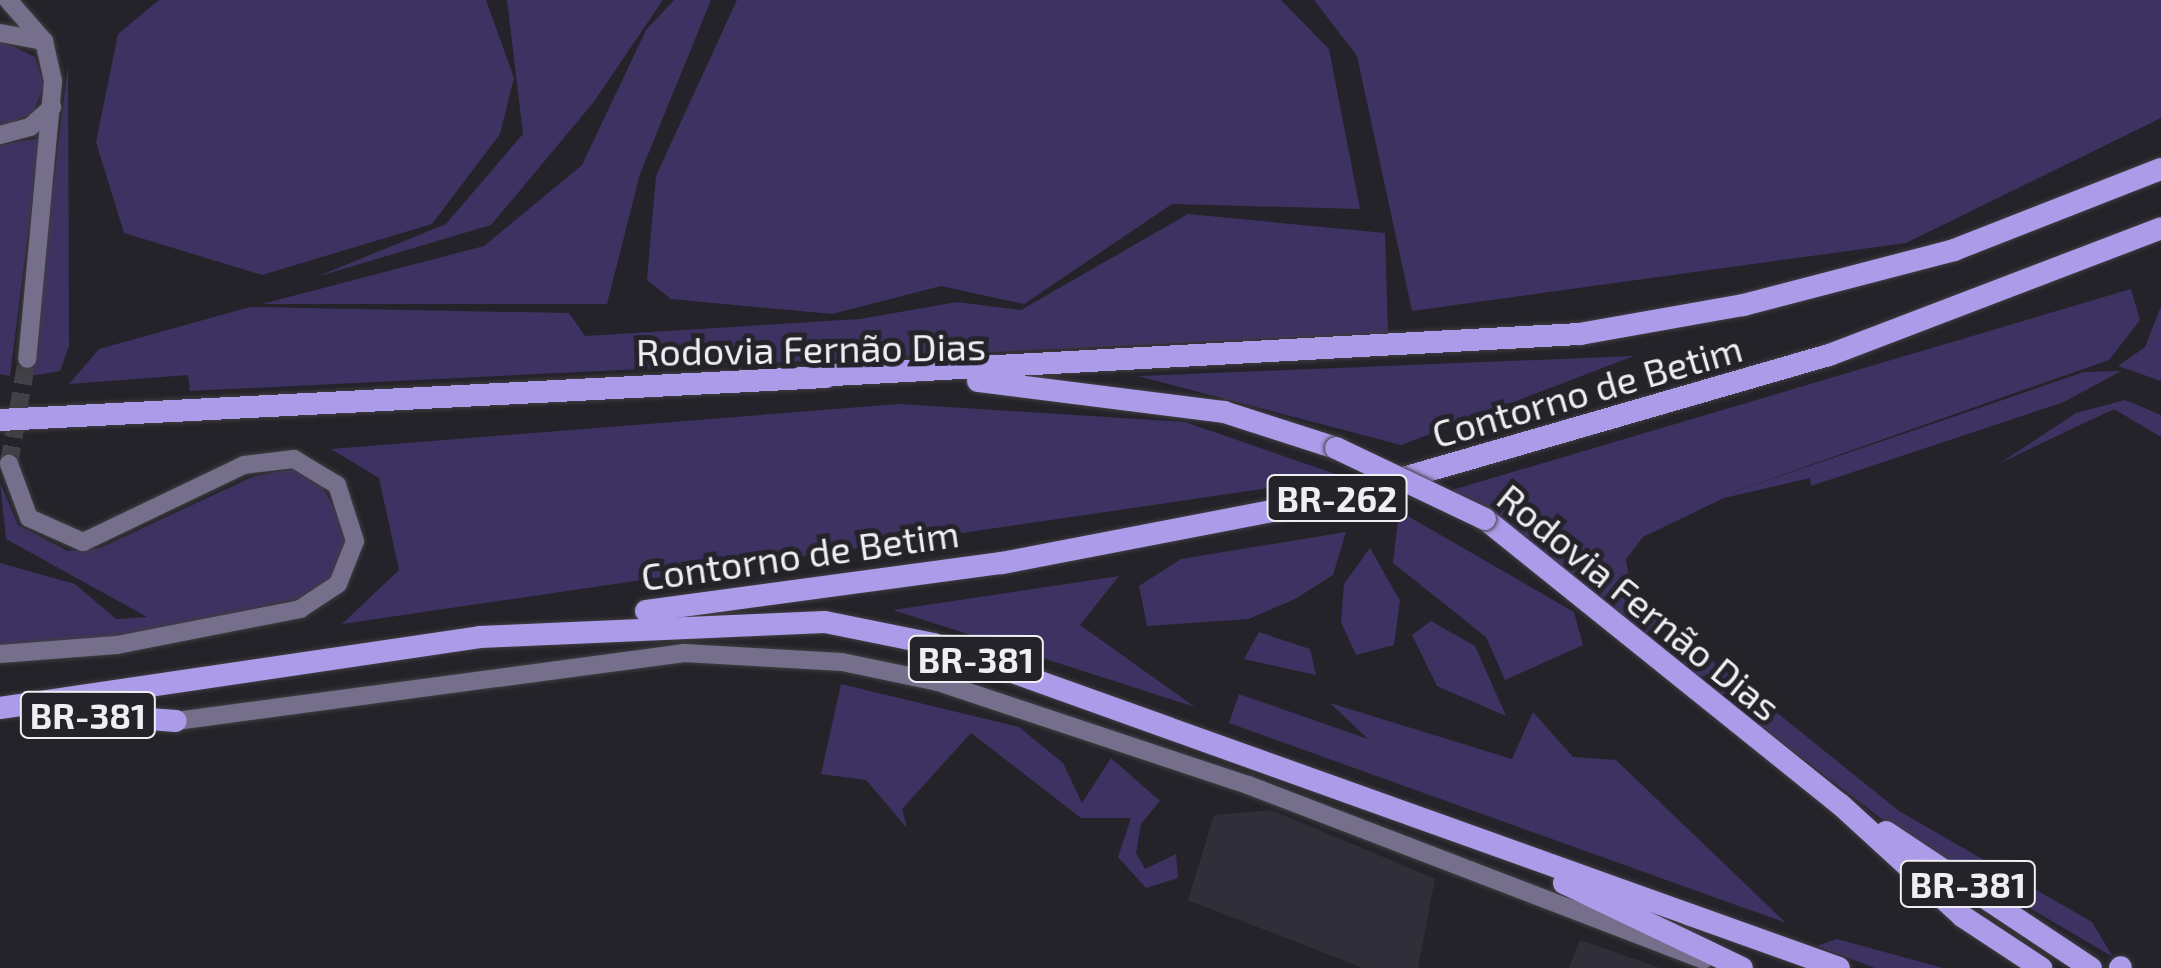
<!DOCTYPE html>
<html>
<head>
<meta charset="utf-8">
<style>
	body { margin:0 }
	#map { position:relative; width:2161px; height:968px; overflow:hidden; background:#242329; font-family:"Exo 2",sans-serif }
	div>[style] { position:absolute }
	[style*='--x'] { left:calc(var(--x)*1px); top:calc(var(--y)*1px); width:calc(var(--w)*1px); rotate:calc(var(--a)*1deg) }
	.built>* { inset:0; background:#302e39 }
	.green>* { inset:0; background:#3e3262 }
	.secondary-tunnel>* { height:18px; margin-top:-9px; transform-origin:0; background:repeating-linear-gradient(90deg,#424147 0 18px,transparent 0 27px) }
	.roads { filter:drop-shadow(0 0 2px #3f3e42) drop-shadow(0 0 2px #3f3e42) }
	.secondary>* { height:18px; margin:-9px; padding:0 9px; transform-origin:9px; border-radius:9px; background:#756f8b }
	.motorway>* { height:22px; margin:-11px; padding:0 11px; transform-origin:11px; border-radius:11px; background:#ac9be9 }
	.bridges { filter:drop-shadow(0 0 2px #3f3e42) drop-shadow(0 0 2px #3f3e42) }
	.motorway-bridge>* { height:22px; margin:-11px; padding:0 11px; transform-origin:11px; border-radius:11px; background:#ac9be9 }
	span { translate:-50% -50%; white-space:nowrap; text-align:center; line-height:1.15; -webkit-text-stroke:10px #242329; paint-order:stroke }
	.shield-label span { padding:2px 8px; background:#242329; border:2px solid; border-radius:8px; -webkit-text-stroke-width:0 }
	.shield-label { font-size:35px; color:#efeef2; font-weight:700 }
	.street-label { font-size:38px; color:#efeef2 }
</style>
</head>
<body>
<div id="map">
	<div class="built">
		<i style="clip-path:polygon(1272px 810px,1435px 879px,1418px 968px,1363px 968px,1188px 900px,1214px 815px)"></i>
		<i style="clip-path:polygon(1580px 940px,1660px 968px,1569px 968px)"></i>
	</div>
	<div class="green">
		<i style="clip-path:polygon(159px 0,486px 0,514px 78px,500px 134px,432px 224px,262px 275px,124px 233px,96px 142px,118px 34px)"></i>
		<i style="clip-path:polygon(507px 0,663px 0,593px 103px,491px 225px,316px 277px,446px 224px,523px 134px)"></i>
		<i style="clip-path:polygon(674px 0,711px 0,640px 174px,607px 304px,262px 304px,484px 246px,582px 165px,646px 30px)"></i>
		<i style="clip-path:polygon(737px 0,1281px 0,1329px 49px,1360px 209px,1172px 204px,1024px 304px,941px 286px,832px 314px,671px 299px,647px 280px,656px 176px)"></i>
		<i style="clip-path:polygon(1314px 0,2161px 0,2161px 118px,1906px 243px,1412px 311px,1357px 56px)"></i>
		<i style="clip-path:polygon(0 40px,35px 57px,44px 86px,33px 113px,0 128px)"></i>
		<i style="clip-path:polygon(68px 66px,69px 346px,60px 371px,30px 376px)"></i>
		<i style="clip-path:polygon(40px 138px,10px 376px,0 374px,0 145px)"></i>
		<i style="clip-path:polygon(1188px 214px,1385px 233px,1388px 333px,190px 391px,188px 375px,69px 384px,99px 349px,250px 307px,569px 313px,585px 336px,860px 319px,957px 302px,1021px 310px)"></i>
		<i style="clip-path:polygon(2131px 289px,2140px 320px,2109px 360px,1725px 495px,2084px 372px,2121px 371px,2064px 402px,1811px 486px,1810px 478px,1724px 498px,1643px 537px,1626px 559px,1632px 596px,1899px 811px,2092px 922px,2113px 957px,1895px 829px,1452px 490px)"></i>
		<i style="clip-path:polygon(2161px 306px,2161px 381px,2118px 366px,2145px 347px)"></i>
		<i style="clip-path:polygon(1634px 356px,1401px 445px,1138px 376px)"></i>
		<i style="clip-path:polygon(2125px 400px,2161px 415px,2161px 437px,2114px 409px,2000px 463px,2076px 413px)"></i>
		<i style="clip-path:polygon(899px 404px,1185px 422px,1344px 477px,342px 624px,399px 570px,379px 478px,331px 449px)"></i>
		<i style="clip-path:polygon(292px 469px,321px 485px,350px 534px,346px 561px,324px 593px,92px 644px,0 646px,0 563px,75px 584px,116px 619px,147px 617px,6px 539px,0 482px,18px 525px,68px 551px,100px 548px,252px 477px)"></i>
		<i style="clip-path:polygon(1399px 511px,1574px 612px,1583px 645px,1505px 680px,1486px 637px,1393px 563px)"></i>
		<i style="clip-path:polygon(1346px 532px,1333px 575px,1295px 599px,1249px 619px,1147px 626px,1139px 586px,1181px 559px)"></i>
		<i style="clip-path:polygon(1370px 548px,1400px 601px,1394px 645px,1356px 655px,1341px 622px,1344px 584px)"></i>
		<i style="clip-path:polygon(1119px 576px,1080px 625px,1195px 707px,893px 610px)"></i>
		<i style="clip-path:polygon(1431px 621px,1475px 646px,1506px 716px,1437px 686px,1412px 635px)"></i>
		<i style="clip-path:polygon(1259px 632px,1310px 649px,1316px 675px,1244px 659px)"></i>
		<i style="clip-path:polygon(841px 684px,1019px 727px,1063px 763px,1082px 803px,1111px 758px,1160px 801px,1141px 824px,1136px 853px,1145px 869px,1176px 854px,1178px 878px,1146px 888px,1118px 857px,1131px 818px,1081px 818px,971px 733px,902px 809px,907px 828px,866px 780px,821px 774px)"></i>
		<i style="clip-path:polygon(1239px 694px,1368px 739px,1330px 703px,1512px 759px,1533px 712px,1573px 757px,1616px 760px,1786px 923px,1229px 723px)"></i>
		<i style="clip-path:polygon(1837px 939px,1943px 968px,1875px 968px,1817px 946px)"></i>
	</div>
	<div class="secondary-tunnel">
		<i style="--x:9;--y:464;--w:107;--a:-80.3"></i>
	</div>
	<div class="roads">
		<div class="secondary">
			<i style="--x:8;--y:0;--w:55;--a:48.7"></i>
			<i style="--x:44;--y:41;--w:41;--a:77.3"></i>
			<i style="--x:53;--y:81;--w:279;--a:95.3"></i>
			<i style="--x:0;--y:33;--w:45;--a:10.3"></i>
			<i style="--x:0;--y:135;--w:31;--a:-15"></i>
			<i style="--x:30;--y:127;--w:30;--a:-42"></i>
			<i style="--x:0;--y:654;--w:117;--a:-4.4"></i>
			<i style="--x:117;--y:645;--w:187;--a:-11.1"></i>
			<i style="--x:300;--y:609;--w:45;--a:-33.3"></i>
			<i style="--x:338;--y:584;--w:46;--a:-68.4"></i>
			<i style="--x:355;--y:541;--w:59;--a:-107.8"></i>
			<i style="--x:337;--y:485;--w:50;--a:-148.8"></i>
			<i style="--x:294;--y:459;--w:50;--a:173.2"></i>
			<i style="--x:244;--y:465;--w:178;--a:154.4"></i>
			<i style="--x:83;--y:542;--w:59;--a:-156"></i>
			<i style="--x:29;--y:518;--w:58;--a:-110.3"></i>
			<i style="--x:176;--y:721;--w:513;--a:-7.62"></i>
			<i style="--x:684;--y:653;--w:158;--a:3.3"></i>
			<i style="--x:842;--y:662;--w:98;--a:11.8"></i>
			<i style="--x:938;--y:682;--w:327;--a:18.4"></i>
			<i style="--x:1248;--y:785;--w:488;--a:21"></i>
		</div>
		<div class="motorway">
			<i style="--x:816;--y:376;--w:765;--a:-3.15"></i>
			<i style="--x:1580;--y:334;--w:166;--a:-10.1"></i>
			<i style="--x:1743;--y:305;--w:218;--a:-14.6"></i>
			<i style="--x:1954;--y:250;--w:222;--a:-21.4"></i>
			<i style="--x:978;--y:381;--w:248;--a:7.2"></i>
			<i style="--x:1224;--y:412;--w:118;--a:17.8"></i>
			<i style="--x:0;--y:420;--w:827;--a:-2.98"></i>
			<i style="--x:1485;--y:519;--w:457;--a:38.8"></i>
			<i style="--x:1841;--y:805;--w:164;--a:42.5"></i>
			<i style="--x:1962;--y:916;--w:95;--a:33.4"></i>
			<i style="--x:646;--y:611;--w:359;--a:-7.7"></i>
			<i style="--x:1002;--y:563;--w:324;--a:-10.9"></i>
			<i style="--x:1320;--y:502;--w:530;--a:-16.11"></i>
			<i style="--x:1829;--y:355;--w:355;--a:-20.9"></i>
			<i style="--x:0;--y:708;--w:485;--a:-8.4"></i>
			<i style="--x:480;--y:637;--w:345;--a:-2.5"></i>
			<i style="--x:825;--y:622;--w:111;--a:11.4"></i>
			<i style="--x:934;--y:644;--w:961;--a:19.7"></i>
			<i style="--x:43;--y:711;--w:133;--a:4.3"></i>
			<i style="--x:1886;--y:832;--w:246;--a:33.6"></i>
			<i style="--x:1564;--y:883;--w:197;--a:25.5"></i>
			<i style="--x:2120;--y:968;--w:1;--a:-45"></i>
		</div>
	</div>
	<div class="bridges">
		<div class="motorway-bridge">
			<i style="--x:1336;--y:448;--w:165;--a:25.5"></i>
		</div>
	</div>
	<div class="shield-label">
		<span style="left:1337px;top:498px">BR-262</span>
		<span style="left:976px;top:659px">BR-381</span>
		<span style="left:88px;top:715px">BR-381</span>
		<span style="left:1968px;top:884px">BR-381</span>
	</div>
	<div class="street-label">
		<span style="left:811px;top:349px;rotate:-1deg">Rodovia Fernão Dias</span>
		<span style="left:1587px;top:391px;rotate:-16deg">Contorno de Betim</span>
		<span style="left:800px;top:555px;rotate:-8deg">Contorno de Betim</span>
		<span style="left:1639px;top:602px;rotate:39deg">Rodovia Fernão Dias</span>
	</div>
</div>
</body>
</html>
